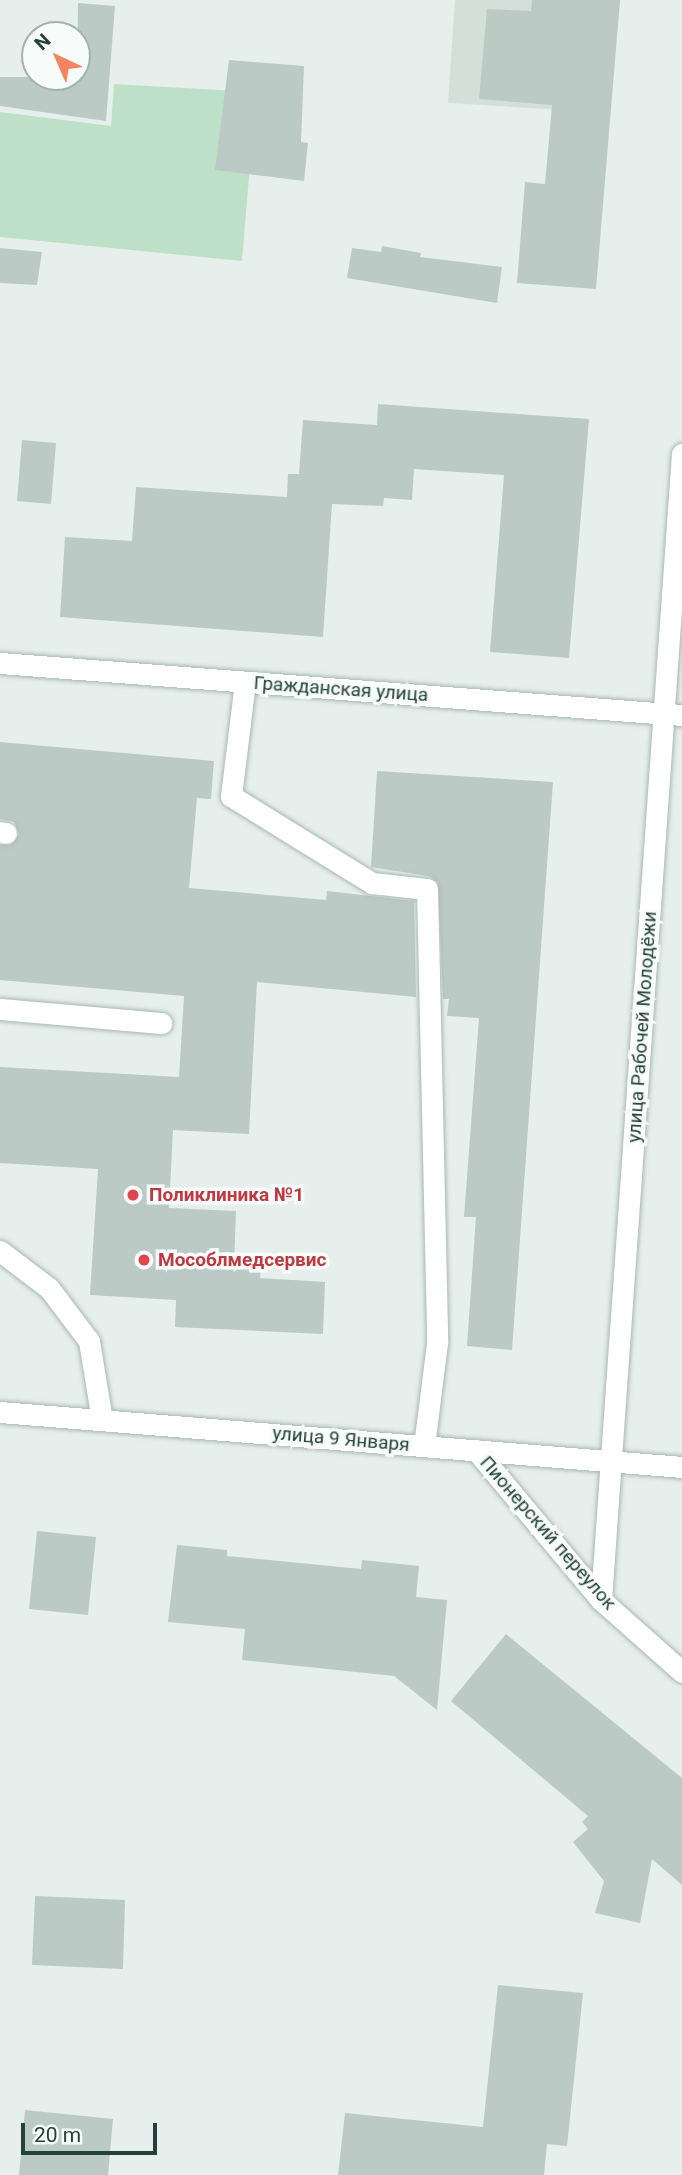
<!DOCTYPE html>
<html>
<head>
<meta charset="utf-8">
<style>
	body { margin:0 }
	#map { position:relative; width:682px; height:2175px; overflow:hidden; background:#e6efeb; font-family:Roboto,sans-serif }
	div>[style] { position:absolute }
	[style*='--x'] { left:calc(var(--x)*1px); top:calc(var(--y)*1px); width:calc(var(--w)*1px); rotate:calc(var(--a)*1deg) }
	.built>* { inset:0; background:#d4dfda }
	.green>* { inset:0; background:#bfe0c8 }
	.building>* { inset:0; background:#bbcac4 }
	.roads { filter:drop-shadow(0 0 2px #a8b8b2) drop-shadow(0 0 2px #a8b8b2) }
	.minor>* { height:21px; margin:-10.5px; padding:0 10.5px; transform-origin:10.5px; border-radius:10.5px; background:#fff }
	.dots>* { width:19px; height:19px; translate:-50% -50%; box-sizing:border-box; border:4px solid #f7fbf9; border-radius:50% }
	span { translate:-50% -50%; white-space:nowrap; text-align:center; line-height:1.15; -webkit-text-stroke:7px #f7fbf9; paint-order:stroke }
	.street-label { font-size:19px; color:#24423a }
	.health-label { font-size:19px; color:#be3a42; font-weight:700 }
	.left { translate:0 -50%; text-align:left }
	.north { position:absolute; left:21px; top:21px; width:70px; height:70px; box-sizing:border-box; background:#f7fbf9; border:2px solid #a3b1ad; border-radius:50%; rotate:316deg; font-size:19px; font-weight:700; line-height:28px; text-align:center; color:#24423a }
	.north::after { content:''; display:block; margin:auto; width:24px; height:32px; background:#f4845f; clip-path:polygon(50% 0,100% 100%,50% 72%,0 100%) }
	.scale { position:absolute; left:21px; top:2123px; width:136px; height:32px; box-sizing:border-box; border:4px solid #24423a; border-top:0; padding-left:9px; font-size:21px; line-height:24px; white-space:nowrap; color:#24423a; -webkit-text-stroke:5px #f7fbf9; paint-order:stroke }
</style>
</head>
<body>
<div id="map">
	<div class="built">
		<i style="clip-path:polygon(455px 0,620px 0,610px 113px,448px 103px)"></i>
	</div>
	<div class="green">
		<i style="clip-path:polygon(114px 84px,256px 92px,242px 261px,0 237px,0 112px,111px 126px)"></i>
	</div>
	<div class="building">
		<i style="clip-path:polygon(532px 0,620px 0,596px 289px,517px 283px,525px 182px,545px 184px,552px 105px,479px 99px,487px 9px,531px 11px)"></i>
		<i style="clip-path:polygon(78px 3px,115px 6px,106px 121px,0 106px,0 77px,77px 77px)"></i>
		<i style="clip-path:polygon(229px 60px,304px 66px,301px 142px,308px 143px,304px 181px,215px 170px)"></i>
		<i style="clip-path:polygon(382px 246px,421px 253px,420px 257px,502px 267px,497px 303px,347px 278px,352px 248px,381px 252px)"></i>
		<i style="clip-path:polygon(0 248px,42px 252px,37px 285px,0 283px)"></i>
		<i style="clip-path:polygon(378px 404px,589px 419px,569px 658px,490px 652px,504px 475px,414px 469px,412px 500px,384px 498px,383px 506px,332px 504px,323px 637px,60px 617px,65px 537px,132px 541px,136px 487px,287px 497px,288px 474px,299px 474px,303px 420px,377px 425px)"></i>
		<i style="clip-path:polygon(22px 440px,56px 443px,51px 504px,17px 501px)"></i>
		<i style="clip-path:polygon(0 742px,214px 761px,211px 799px,197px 798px,189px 888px,326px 900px,327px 891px,414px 901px,416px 997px,257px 982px,249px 1134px,173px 1130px,169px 1208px,236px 1211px,234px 1265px,261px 1267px,260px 1278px,325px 1282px,323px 1334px,175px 1327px,176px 1300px,90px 1295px,98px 1169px,0 1163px,0 1067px,179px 1077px,184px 996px,0 980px,0 845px,11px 845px,19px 834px,14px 822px,0 819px)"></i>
		<i style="clip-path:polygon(377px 771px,553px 782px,512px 1350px,467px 1346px,476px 1217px,464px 1217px,479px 1018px,447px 1016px,449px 999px,443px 999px,438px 882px,428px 876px,371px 867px)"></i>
		<i style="clip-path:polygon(37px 1531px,96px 1537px,88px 1615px,29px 1609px)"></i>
		<i style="clip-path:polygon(177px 1545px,227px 1550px,227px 1556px,361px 1569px,362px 1560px,419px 1566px,416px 1597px,447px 1600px,437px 1710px,394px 1676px,242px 1660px,245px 1629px,168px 1622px)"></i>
		<i style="clip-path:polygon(506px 1634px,682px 1778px,682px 1885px,652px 1859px,640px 1923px,595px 1913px,604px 1881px,573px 1842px,588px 1829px,582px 1822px,588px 1816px,451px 1701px)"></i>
		<i style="clip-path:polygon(35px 1896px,125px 1900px,123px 1969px,32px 1965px)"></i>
		<i style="clip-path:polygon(498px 1985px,583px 1993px,567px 2146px,547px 2144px,544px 2175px,338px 2175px,345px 2113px,483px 2127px)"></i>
		<i style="clip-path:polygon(25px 2110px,113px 2119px,108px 2175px,19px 2175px)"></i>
	</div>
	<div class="roads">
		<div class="minor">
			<i style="--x:0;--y:663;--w:684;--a:4.36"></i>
			<i style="--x:245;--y:682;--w:115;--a:97"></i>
			<i style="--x:231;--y:796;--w:166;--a:31.7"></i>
			<i style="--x:372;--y:883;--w:55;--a:6.2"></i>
			<i style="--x:427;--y:889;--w:454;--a:88.7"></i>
			<i style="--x:437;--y:1343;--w:104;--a:97.2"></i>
			<i style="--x:0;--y:832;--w:6;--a:9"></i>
			<i style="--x:0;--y:1009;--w:162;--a:5"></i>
			<i style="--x:0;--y:1251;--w:61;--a:37.1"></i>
			<i style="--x:49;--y:1288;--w:66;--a:53"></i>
			<i style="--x:89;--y:1341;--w:80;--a:80.7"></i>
			<i style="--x:0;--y:1412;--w:684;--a:4.61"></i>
			<i style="--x:476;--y:1450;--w:195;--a:50.2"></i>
			<i style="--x:601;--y:1600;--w:108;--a:41.6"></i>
			<i style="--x:601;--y:1600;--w:1149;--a:-85.96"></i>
		</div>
	</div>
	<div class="dots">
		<i style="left:133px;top:1195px;background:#e0444e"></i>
		<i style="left:144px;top:1260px;background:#e0444e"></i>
	</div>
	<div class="street-label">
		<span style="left:341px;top:689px;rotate:4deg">Гражданская улица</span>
		<span style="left:642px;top:1027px;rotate:-86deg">улица Рабочей Молодёжи</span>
		<span style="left:341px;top:1439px;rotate:5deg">улица 9 Января</span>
		<span style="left:548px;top:1533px;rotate:49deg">Пионерский переулок</span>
	</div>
	<div class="health-label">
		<span class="left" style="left:149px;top:1195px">Поликлиника №1</span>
		<span class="left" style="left:158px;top:1260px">Мособлмедсервис</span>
	</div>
	<div class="north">N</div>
	<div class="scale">20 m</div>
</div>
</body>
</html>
